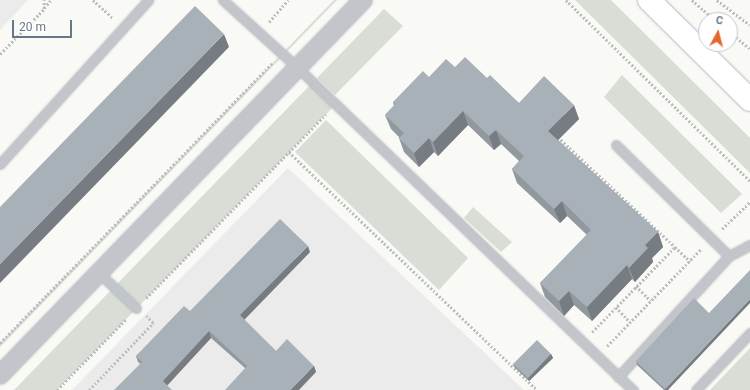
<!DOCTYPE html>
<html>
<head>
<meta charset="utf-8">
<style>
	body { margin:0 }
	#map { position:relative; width:750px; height:390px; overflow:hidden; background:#f9f9f6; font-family:Roboto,sans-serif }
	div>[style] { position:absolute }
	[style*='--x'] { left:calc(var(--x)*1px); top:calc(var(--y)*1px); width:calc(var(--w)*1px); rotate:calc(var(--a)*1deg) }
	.built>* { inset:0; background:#eaebea }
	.green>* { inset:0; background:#d8ded6 }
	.path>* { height:2.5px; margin-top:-1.25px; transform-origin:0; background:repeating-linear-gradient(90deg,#bcbfc2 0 2px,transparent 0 4px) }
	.roads { filter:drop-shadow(0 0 1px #b5babf) drop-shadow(0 0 1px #b5babf) }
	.service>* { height:9px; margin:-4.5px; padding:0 4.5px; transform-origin:4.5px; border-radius:4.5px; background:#c2c6ca }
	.minor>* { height:18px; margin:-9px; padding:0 9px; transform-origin:9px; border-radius:9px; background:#c2c6ca }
	.secondary>* { height:22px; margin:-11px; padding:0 11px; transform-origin:11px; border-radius:11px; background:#fff }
	.wall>* { inset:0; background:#91989e }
	.shaded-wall>* { inset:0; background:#767c81 }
	.building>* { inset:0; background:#a9b1b8 }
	span { translate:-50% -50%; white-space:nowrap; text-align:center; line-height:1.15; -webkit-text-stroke:4px #fff; paint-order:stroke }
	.north { position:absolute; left:698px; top:12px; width:40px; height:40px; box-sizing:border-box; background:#fff; border:1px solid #c3c9cf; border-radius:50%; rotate:7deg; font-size:11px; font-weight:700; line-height:16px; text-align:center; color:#687787 }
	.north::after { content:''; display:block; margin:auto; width:14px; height:18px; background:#e1672e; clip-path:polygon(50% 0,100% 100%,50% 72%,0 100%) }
	.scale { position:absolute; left:12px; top:20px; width:60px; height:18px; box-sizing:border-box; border:2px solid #687787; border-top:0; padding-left:5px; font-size:12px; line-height:14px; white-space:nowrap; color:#687787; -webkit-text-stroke:3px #fff; paint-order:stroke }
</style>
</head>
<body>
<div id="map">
	<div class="built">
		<i style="clip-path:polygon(0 0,28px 0,0 30px)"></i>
		<i style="clip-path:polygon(288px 168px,524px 390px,72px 390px)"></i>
	</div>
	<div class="green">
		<i style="clip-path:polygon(334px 0,337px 0,0 347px,0 343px)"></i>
		<i style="clip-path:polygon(575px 0,611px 0,750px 138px,750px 173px)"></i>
		<i style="clip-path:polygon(384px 9px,403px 26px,335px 95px,317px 78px)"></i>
		<i style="clip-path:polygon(622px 75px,742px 194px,721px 213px,604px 97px)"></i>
		<i style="clip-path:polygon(313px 82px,336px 104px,57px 390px,14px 390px)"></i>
		<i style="clip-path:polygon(326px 120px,468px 258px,439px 290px,295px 152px)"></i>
		<i style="clip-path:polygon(473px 207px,512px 242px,501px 252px,464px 218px)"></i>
		<i style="clip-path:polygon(750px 348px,750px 390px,710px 390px)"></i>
	</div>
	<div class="path">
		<i style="--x:93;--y:0;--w:27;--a:42"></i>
		<i style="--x:566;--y:0;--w:258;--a:44.5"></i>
		<i style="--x:692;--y:0;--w:30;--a:41"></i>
		<i style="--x:717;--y:0;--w:41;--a:37.1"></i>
		<i style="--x:44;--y:8;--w:11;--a:-49"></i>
		<i style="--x:269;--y:22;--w:29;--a:-49"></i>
		<i style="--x:730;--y:32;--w:26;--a:40"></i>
		<i style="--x:0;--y:54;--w:63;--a:-45.6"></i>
		<i style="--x:44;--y:9;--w:9;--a:-90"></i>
		<i style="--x:558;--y:137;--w:161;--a:43.2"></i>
		<i style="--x:289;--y:152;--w:344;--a:43.8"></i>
		<i style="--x:722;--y:229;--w:39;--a:-44"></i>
		<i style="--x:636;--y:286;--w:21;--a:45"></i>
		<i style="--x:146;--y:298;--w:257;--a:-45.6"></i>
		<i style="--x:616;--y:307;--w:21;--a:47"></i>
		<i style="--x:592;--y:332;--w:119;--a:-45.7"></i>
		<i style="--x:675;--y:247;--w:21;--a:43"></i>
		<i style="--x:0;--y:343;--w:390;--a:-45.8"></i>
		<i style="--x:607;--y:346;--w:135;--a:-45.9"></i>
		<i style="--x:57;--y:390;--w:99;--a:-45.8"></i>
		<i style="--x:89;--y:390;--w:93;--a:-46.3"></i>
		<i style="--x:153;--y:323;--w:10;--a:-135"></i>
	</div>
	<div class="roads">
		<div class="service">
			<i style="--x:223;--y:0;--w:101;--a:42.2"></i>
			<i style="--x:298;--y:68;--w:465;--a:43.9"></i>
			<i style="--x:616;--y:145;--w:158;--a:44.5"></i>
			<i style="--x:0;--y:164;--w:221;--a:-47.9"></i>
			<i style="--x:99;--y:273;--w:51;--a:43.4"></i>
			<i style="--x:618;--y:377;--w:164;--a:-47.5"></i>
			<i style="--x:729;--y:256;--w:24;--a:-28"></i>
			<i style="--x:696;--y:390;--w:79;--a:-46.5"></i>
		</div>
		<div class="minor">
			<i style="--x:0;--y:375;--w:522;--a:-45.93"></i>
		</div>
		<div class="secondary">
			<i style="--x:649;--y:0;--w:142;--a:44.7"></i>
		</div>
	</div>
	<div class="wall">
		<i style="clip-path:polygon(455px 67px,487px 78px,519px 103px,579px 119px,558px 140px,658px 232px,663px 247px,652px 258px,653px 262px,635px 282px,632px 279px,592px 321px,574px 305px,564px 316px,545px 297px,540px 283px,587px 235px,567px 216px,560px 223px,517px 183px,512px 169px,519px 161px,501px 144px,494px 150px,468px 125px,438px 156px,434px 152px,419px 167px,404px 152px,399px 138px,399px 137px,391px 129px,385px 115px,394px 106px,393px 102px,429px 77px)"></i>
		<i style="clip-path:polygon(310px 252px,244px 320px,276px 351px,314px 366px,316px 372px,245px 368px,211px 338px,167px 385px,138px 362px,136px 356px,190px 311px)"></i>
		<i style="clip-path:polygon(551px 354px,553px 358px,529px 381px,514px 367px,513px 364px)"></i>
		<i style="clip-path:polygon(636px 361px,668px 390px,664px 390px,637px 365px)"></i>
	</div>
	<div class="shaded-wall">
		<i style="clip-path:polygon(224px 34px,229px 47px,0 283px,0 264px)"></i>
		<i style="clip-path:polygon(574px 105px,579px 119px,553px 145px,548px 131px)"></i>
		<i style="clip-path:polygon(463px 111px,468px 125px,438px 156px,433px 142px)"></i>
		<i style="clip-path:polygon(496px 130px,501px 144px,494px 150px,489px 136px)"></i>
		<i style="clip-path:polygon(429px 138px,434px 152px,419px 167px,414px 153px)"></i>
		<i style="clip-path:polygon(562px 201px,567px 216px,560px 223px,554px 209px)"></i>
		<i style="clip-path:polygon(658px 232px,663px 247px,652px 258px,653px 262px,635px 282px,629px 268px,645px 245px)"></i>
		<i style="clip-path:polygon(308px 246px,310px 252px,242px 322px,240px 315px)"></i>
		<i style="clip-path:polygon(627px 265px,632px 279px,592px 321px,587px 307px)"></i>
		<i style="clip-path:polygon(569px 291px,574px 305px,564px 316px,559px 301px)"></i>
		<i style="clip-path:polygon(750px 299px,750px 303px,668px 390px,665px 390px,665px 389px)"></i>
		<i style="clip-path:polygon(209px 331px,211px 338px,165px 388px,163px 381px)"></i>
		<i style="clip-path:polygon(551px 354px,553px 358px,529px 381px,528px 378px)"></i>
		<i style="clip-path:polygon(314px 366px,316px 372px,299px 390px,290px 390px)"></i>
	</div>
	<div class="building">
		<i style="clip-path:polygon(195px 6px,224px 34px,0 264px,0 207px)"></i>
		<i style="clip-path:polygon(465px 57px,487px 78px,490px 75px,519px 103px,544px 76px,574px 105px,548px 131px,658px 232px,645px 245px,648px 248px,629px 268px,627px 265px,587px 307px,569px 291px,559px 301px,540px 283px,591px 230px,562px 201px,554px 209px,512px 169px,524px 156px,496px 130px,489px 136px,463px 111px,433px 142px,429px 138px,414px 153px,399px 138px,404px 133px,385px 115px,395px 104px,393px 102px,423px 71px,429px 77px,446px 59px,455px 67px)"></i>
		<i style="clip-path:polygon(280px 219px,308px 246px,240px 315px,276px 351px,287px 339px,314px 366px,290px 390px,225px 390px,247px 366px,209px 331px,163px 381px,172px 390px,114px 390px,142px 362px,136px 356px,184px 306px,190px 311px)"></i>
		<i style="clip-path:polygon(750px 270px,750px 299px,665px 389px,636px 361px,694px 298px,709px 313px)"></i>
		<i style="clip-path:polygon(537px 340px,551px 354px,528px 378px,513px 364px)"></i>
	</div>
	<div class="north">С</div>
	<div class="scale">20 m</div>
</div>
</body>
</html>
